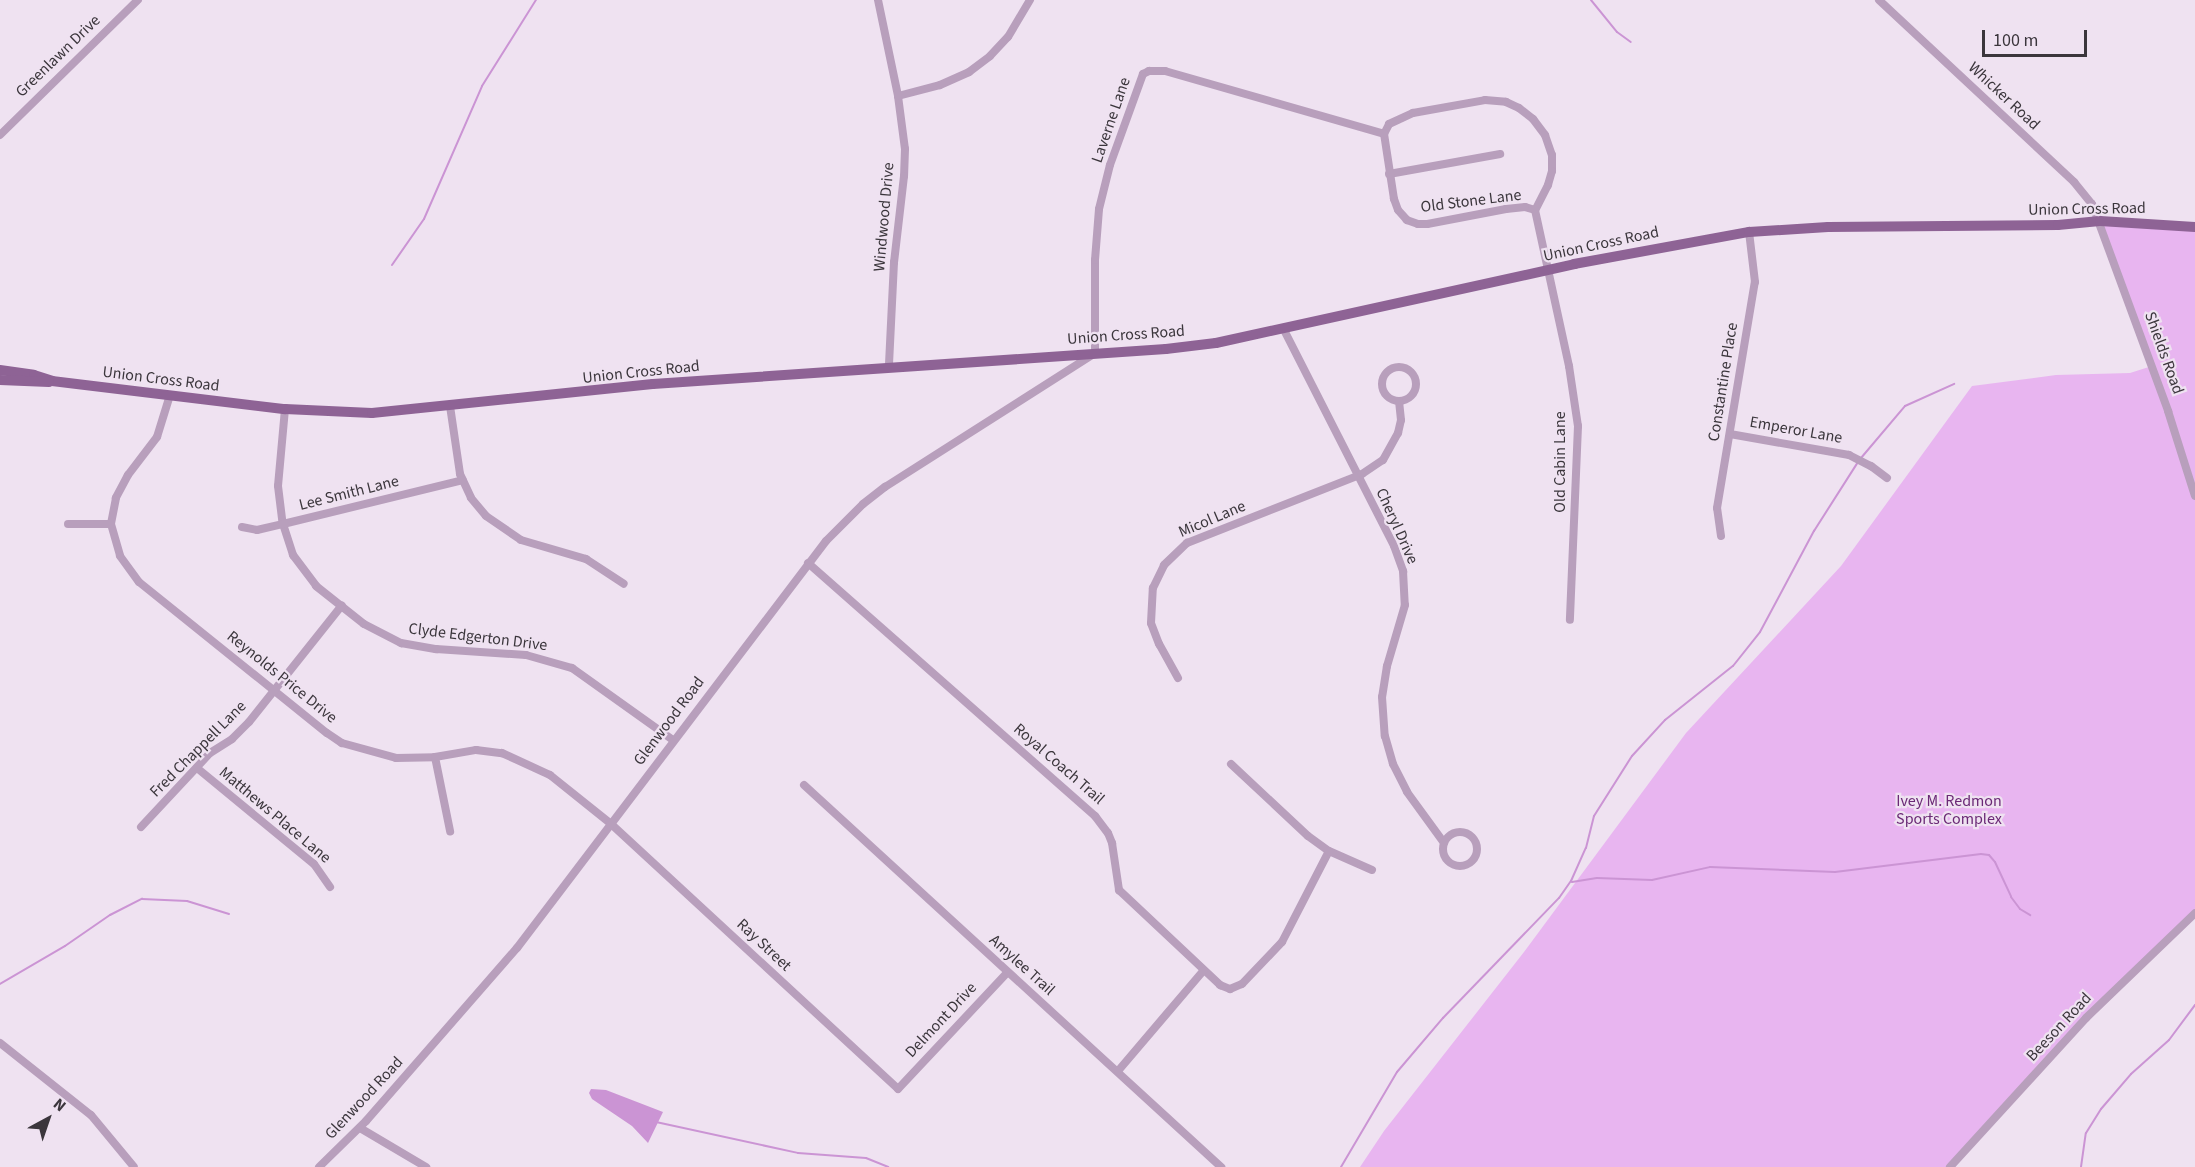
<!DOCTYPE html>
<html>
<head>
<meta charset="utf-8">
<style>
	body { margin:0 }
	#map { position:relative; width:2195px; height:1167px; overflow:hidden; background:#efe2f1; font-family:"Source Sans 3",sans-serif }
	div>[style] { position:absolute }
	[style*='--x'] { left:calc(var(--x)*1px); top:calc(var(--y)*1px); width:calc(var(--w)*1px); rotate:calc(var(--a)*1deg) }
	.green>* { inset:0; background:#e8b5f0 }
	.water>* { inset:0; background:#cb94d4 }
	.stream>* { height:2px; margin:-1px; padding:0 1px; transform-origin:1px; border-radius:1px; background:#cb94d4 }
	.minor>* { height:8px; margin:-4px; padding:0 4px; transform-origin:4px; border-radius:4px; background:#b89fbc }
	.minor>.ring { margin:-4px; padding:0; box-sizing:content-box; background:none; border:8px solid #b89fbc; border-radius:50% }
	.major>* { height:10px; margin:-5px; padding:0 5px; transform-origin:5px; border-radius:5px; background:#8e6395 }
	span { translate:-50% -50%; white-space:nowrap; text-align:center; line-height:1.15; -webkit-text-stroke:4.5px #efe2f1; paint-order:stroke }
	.street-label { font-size:16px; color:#3b363c }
	.park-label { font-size:16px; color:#6b2976 }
	.north { position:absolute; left:18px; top:1089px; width:60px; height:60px; -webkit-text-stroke:4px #efe2f1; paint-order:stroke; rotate:40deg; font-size:16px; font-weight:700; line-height:24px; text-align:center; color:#3b363c }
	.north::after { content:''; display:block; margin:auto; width:21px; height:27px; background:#3b363c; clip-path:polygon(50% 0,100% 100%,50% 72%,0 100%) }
	.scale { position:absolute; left:1982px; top:30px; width:105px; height:27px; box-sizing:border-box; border:3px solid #3b363c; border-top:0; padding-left:8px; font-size:18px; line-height:21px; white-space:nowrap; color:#3b363c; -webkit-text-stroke:4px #efe2f1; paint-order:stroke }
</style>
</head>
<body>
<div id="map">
	<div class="green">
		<i style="clip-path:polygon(2100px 221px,2195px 227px,2195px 913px,2086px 1018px,1950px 1167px,1360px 1167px,1384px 1131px,1524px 952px,1686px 733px,1841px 566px,1972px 386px,2056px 375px,2130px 373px,2152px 366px)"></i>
	</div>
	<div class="water">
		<i style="clip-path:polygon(591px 1089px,606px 1090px,663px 1112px,648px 1143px,632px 1126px,592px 1099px,589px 1093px)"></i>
	</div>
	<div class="stream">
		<i style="--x:1591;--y:0;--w:41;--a:50.9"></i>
		<i style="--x:1617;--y:32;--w:17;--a:36"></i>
		<i style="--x:392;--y:265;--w:56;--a:-55.2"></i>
		<i style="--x:424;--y:219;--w:145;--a:-66.4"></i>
		<i style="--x:482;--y:86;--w:102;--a:-57.9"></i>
		<i style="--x:1861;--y:458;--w:68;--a:-49.8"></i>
		<i style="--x:1905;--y:406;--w:54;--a:-24.2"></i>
		<i style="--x:1572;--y:882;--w:25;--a:-9"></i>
		<i style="--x:1597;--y:878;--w:55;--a:2.1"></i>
		<i style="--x:1652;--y:880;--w:59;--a:-12.6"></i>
		<i style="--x:1710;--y:867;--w:125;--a:2.3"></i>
		<i style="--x:1835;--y:872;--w:147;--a:-7"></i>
		<i style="--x:1981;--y:854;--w:8;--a:7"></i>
		<i style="--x:1989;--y:855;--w:9;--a:49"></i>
		<i style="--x:1995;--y:862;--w:38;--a:65"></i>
		<i style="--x:2011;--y:897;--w:15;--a:53"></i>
		<i style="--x:2020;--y:909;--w:12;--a:31"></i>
		<i style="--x:0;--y:984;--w:75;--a:-30.3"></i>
		<i style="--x:65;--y:946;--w:55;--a:-34.6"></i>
		<i style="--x:110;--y:915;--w:36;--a:-27"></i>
		<i style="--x:142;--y:899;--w:45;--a:2.5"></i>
		<i style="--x:187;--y:901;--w:44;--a:17.2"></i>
		<i style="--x:656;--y:1122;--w:145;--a:12.3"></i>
		<i style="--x:798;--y:1153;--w:68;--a:4.2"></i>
		<i style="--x:866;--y:1158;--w:24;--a:22"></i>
		<i style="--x:1341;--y:1167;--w:110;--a:-59.5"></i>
		<i style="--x:1397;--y:1072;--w:71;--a:-49.6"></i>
		<i style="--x:1443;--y:1018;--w:167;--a:-46"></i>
		<i style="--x:1559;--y:898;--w:21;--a:-55"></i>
		<i style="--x:1571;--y:881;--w:36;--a:-66"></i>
		<i style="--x:1586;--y:848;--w:33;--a:-76"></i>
		<i style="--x:1594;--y:816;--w:71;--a:-57.7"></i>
		<i style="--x:1632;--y:756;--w:49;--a:-47.5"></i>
		<i style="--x:1665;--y:720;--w:87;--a:-38.5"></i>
		<i style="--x:1733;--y:666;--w:43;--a:-51.5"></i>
		<i style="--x:1760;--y:632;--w:115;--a:-61.9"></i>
		<i style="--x:1814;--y:531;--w:82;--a:-57.5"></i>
		<i style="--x:2081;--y:1167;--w:34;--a:-82"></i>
		<i style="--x:2086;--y:1133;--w:28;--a:-58"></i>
		<i style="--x:2101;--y:1109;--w:46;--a:-49.4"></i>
		<i style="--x:2131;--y:1074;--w:51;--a:-41.8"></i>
		<i style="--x:2169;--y:1040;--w:44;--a:-53.4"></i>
	</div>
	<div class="minor">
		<i style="--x:878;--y:0;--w:98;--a:78.2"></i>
		<i style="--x:898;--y:96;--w:53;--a:82.5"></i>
		<i style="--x:905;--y:149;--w:27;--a:92"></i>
		<i style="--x:904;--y:176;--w:87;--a:96.6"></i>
		<i style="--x:894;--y:262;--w:104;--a:92.8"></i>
		<i style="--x:1879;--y:0;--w:267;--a:43"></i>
		<i style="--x:2074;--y:182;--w:28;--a:51"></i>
		<i style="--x:2092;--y:204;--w:221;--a:69.8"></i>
		<i style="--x:2168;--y:411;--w:89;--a:72.4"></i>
		<i style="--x:898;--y:96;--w:43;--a:-14.7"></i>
		<i style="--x:940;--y:85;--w:32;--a:-24"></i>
		<i style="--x:969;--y:72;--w:26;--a:-37"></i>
		<i style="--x:990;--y:56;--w:26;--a:-47"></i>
		<i style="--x:1008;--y:37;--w:43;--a:-59.3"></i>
		<i style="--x:0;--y:135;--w:193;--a:-44.4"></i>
		<i style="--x:1389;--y:174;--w:113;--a:-10.2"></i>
		<i style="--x:1535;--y:210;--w:10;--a:-163"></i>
		<i style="--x:1525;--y:207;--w:19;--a:174"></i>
		<i style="--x:1506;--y:209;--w:80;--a:169.2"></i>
		<i style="--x:1427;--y:224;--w:9;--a:180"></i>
		<i style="--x:1418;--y:224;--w:12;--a:-160"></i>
		<i style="--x:1407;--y:220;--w:13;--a:-132"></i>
		<i style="--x:1398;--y:210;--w:12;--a:-110"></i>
		<i style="--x:1394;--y:199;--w:66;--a:-98.7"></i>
		<i style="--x:1384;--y:134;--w:11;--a:-63"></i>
		<i style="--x:1389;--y:124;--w:26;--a:-25"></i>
		<i style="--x:1413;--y:113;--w:73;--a:-10.2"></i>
		<i style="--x:1485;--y:100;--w:21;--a:5"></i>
		<i style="--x:1506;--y:102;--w:14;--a:25"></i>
		<i style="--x:1519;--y:108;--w:18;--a:38"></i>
		<i style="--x:1533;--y:119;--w:20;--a:53"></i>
		<i style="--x:1545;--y:135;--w:21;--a:71"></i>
		<i style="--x:1552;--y:155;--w:16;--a:90"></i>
		<i style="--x:1552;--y:171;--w:15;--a:106"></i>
		<i style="--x:1548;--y:185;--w:28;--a:117"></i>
		<i style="--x:1535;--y:210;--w:160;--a:77.7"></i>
		<i style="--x:1569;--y:366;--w:61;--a:81.5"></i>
		<i style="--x:1578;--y:426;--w:194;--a:92.4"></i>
		<i style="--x:1283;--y:328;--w:245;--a:63"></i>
		<i style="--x:1394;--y:546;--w:27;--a:70"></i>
		<i style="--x:1403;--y:571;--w:34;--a:87"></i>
		<i style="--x:1405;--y:605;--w:64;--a:106.4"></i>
		<i style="--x:1387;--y:666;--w:31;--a:99"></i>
		<i style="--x:1382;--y:697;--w:39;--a:86"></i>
		<i style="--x:1385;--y:736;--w:29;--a:74"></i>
		<i style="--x:1393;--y:764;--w:31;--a:63"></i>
		<i style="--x:1407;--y:792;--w:63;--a:54"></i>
		<i class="ring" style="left:1382px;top:367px;width:26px;height:26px"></i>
		<i style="--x:170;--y:395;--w:44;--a:107.2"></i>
		<i style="--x:157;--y:437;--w:48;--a:127.3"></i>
		<i style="--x:128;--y:475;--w:26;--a:118"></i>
		<i style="--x:116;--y:498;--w:26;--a:101"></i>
		<i style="--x:111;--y:524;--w:33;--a:74"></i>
		<i style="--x:120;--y:556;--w:32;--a:54"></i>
		<i style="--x:139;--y:582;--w:241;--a:38.8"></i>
		<i style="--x:327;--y:733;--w:18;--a:34"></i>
		<i style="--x:342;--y:743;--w:56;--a:15.5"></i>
		<i style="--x:396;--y:758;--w:39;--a:-1"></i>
		<i style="--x:435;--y:757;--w:42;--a:-9.7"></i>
		<i style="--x:476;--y:750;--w:26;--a:7"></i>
		<i style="--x:502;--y:753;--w:53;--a:24.6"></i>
		<i style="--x:550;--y:775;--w:77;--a:38.7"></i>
		<i style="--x:610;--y:823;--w:392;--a:42.7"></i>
		<i style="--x:898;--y:1089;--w:159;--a:-46.8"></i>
		<i style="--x:450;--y:406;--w:69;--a:81.6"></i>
		<i style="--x:460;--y:474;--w:26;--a:65"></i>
		<i style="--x:471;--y:498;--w:23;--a:50"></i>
		<i style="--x:486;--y:516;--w:42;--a:34.4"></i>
		<i style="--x:521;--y:540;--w:68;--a:16.3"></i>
		<i style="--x:586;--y:559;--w:45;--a:33.3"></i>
		<i style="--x:285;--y:409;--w:77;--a:95.2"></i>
		<i style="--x:278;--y:486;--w:38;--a:83"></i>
		<i style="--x:283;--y:524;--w:33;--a:72"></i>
		<i style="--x:293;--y:555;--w:39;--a:53"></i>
		<i style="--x:316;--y:586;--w:61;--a:38.4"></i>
		<i style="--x:364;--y:624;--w:42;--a:27.2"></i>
		<i style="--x:401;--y:643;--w:36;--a:10"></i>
		<i style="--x:436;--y:649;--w:90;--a:3.8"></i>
		<i style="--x:526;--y:655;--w:48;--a:15.8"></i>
		<i style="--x:572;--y:668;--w:124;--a:35.5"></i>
		<i style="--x:1730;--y:434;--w:121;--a:10"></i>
		<i style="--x:1849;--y:455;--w:25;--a:27"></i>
		<i style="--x:1871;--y:466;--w:20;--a:37"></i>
		<i style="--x:68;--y:524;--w:43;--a:0"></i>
		<i style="--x:242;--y:527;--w:15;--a:11"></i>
		<i style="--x:257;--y:530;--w:27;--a:-13"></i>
		<i style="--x:283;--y:524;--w:185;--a:-13.7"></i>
		<i style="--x:1721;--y:536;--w:28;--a:-98"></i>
		<i style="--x:1717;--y:508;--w:229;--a:-80.5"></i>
		<i style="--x:1755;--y:282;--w:50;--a:-96.8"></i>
		<i style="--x:808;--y:563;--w:383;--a:41.4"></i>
		<i style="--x:1095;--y:816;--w:21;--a:53"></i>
		<i style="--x:1108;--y:833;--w:11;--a:68"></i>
		<i style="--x:1112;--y:843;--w:48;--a:81.5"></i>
		<i style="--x:1119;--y:890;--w:139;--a:43.2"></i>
		<i style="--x:1220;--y:985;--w:11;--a:22"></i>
		<i style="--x:1230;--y:989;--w:13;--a:-23"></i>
		<i style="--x:1242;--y:984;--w:58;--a:-46.4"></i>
		<i style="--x:1282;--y:942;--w:102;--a:-62.7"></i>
		<i style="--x:1178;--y:678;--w:39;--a:-119"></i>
		<i style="--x:1159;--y:644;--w:22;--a:-111"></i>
		<i style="--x:1151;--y:623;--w:35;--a:-87"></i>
		<i style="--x:1153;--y:588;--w:25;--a:-64"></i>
		<i style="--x:1164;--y:565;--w:32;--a:-44"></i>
		<i style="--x:1187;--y:543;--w:188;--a:-21.5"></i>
		<i style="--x:1362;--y:474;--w:25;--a:-34"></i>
		<i style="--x:1383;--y:460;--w:31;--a:-61"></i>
		<i style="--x:1398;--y:433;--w:13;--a:-77"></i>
		<i style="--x:1401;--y:420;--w:19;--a:-96"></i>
		<i style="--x:435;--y:757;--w:76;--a:78.5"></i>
		<i style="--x:1231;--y:764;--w:105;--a:43.1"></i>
		<i style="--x:1308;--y:836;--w:26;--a:36"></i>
		<i style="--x:1329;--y:851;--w:47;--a:23.8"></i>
		<i style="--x:197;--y:768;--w:151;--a:39.4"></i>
		<i style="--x:314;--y:864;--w:28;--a:55"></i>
		<i style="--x:804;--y:785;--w:566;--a:42.49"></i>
		<i style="--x:141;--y:827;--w:101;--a:-47"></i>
		<i style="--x:210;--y:753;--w:26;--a:-32"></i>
		<i style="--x:232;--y:739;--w:24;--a:-45"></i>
		<i style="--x:249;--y:722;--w:149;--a:-51.5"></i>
		<i class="ring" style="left:1443px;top:832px;width:26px;height:26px"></i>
		<i style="--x:0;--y:1043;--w:116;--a:38.4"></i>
		<i style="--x:91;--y:1115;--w:67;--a:50.4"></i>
		<i style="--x:1118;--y:1071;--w:131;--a:-49.6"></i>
		<i style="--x:360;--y:1128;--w:77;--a:30.6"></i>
		<i style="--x:319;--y:1167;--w:66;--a:-44.4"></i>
		<i style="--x:366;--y:1121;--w:230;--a:-48.9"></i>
		<i style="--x:517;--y:948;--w:511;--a:-52.79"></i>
		<i style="--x:826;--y:541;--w:52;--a:-45"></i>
		<i style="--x:863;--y:504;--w:28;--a:-38"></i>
		<i style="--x:885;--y:487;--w:249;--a:-32.5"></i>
		<i style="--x:1095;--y:353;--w:93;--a:-90"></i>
		<i style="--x:1095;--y:260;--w:51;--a:-85.5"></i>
		<i style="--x:1099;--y:209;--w:45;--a:-76"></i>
		<i style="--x:1110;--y:165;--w:97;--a:-70.1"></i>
		<i style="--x:1143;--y:74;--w:7;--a:-27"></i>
		<i style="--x:1149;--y:71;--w:16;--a:0"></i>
		<i style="--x:1165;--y:71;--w:228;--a:16"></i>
		<i style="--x:1950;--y:1167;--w:202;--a:-47.6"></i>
		<i style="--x:2086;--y:1018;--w:151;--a:-43.9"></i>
	</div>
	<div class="major">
		<i style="--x:0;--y:370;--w:34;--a:8"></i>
		<i style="--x:34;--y:375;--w:19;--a:18"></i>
		<i style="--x:52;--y:381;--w:235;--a:6.9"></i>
		<i style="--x:285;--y:409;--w:87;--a:2.6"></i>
		<i style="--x:372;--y:413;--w:282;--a:-5.9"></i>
		<i style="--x:653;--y:384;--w:514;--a:-3.9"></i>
		<i style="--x:1166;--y:349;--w:50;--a:-6.8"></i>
		<i style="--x:1216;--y:343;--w:367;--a:-12.4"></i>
		<i style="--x:1574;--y:264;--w:178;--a:-10.4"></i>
		<i style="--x:1749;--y:232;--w:79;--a:-3.6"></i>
		<i style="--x:1828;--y:227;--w:230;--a:-0.5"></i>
		<i style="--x:2058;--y:225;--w:42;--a:-5.4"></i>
		<i style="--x:2100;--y:221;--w:95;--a:3.6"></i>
		<i style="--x:0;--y:380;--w:49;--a:2.3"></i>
	</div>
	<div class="street-label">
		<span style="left:58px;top:56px;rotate:-44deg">Greenlawn Drive</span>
		<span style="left:2004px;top:96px;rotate:43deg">Whicker Road</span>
		<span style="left:1111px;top:120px;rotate:-71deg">Laverne Lane</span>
		<span style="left:1471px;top:201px;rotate:-7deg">Old Stone Lane</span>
		<span style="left:2087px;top:209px;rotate:-1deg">Union Cross Road</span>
		<span style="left:884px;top:217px;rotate:-85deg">Windwood Drive</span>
		<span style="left:1601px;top:244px;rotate:-12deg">Union Cross Road</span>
		<span style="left:1126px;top:335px;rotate:-4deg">Union Cross Road</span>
		<span style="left:2164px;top:353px;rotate:70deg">Shields Road</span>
		<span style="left:641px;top:372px;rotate:-6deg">Union Cross Road</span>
		<span style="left:161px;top:379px;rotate:7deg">Union Cross Road</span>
		<span style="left:1723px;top:382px;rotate:-81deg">Constantine Place</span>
		<span style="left:1796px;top:430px;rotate:10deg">Emperor Lane</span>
		<span style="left:1560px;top:462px;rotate:-90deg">Old Cabin Lane</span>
		<span style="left:349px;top:493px;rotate:-14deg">Lee Smith Lane</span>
		<span style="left:1212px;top:519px;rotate:-23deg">Micol Lane</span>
		<span style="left:1397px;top:526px;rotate:66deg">Cheryl Drive</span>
		<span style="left:478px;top:637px;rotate:7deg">Clyde Edgerton Drive</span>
		<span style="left:282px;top:677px;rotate:39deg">Reynolds Price Drive</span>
		<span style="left:669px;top:721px;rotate:-53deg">Glenwood Road</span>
		<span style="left:198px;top:749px;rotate:-45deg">Fred Chappell Lane</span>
		<span style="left:1059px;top:764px;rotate:41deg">Royal Coach Trail</span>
		<span style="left:275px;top:815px;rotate:40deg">Matthews Place Lane</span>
		<span style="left:764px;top:945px;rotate:43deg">Ray Street</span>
		<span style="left:1022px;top:965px;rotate:42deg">Amylee Trail</span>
		<span style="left:941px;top:1020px;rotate:-47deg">Delmont Drive</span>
		<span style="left:2059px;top:1027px;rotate:-47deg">Beeson Road</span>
		<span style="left:364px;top:1098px;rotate:-47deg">Glenwood Road</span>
	</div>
	<div class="park-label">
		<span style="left:1949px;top:810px">Ivey M. Redmon<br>Sports Complex</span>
	</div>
	<div class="north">N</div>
	<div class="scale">100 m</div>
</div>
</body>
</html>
